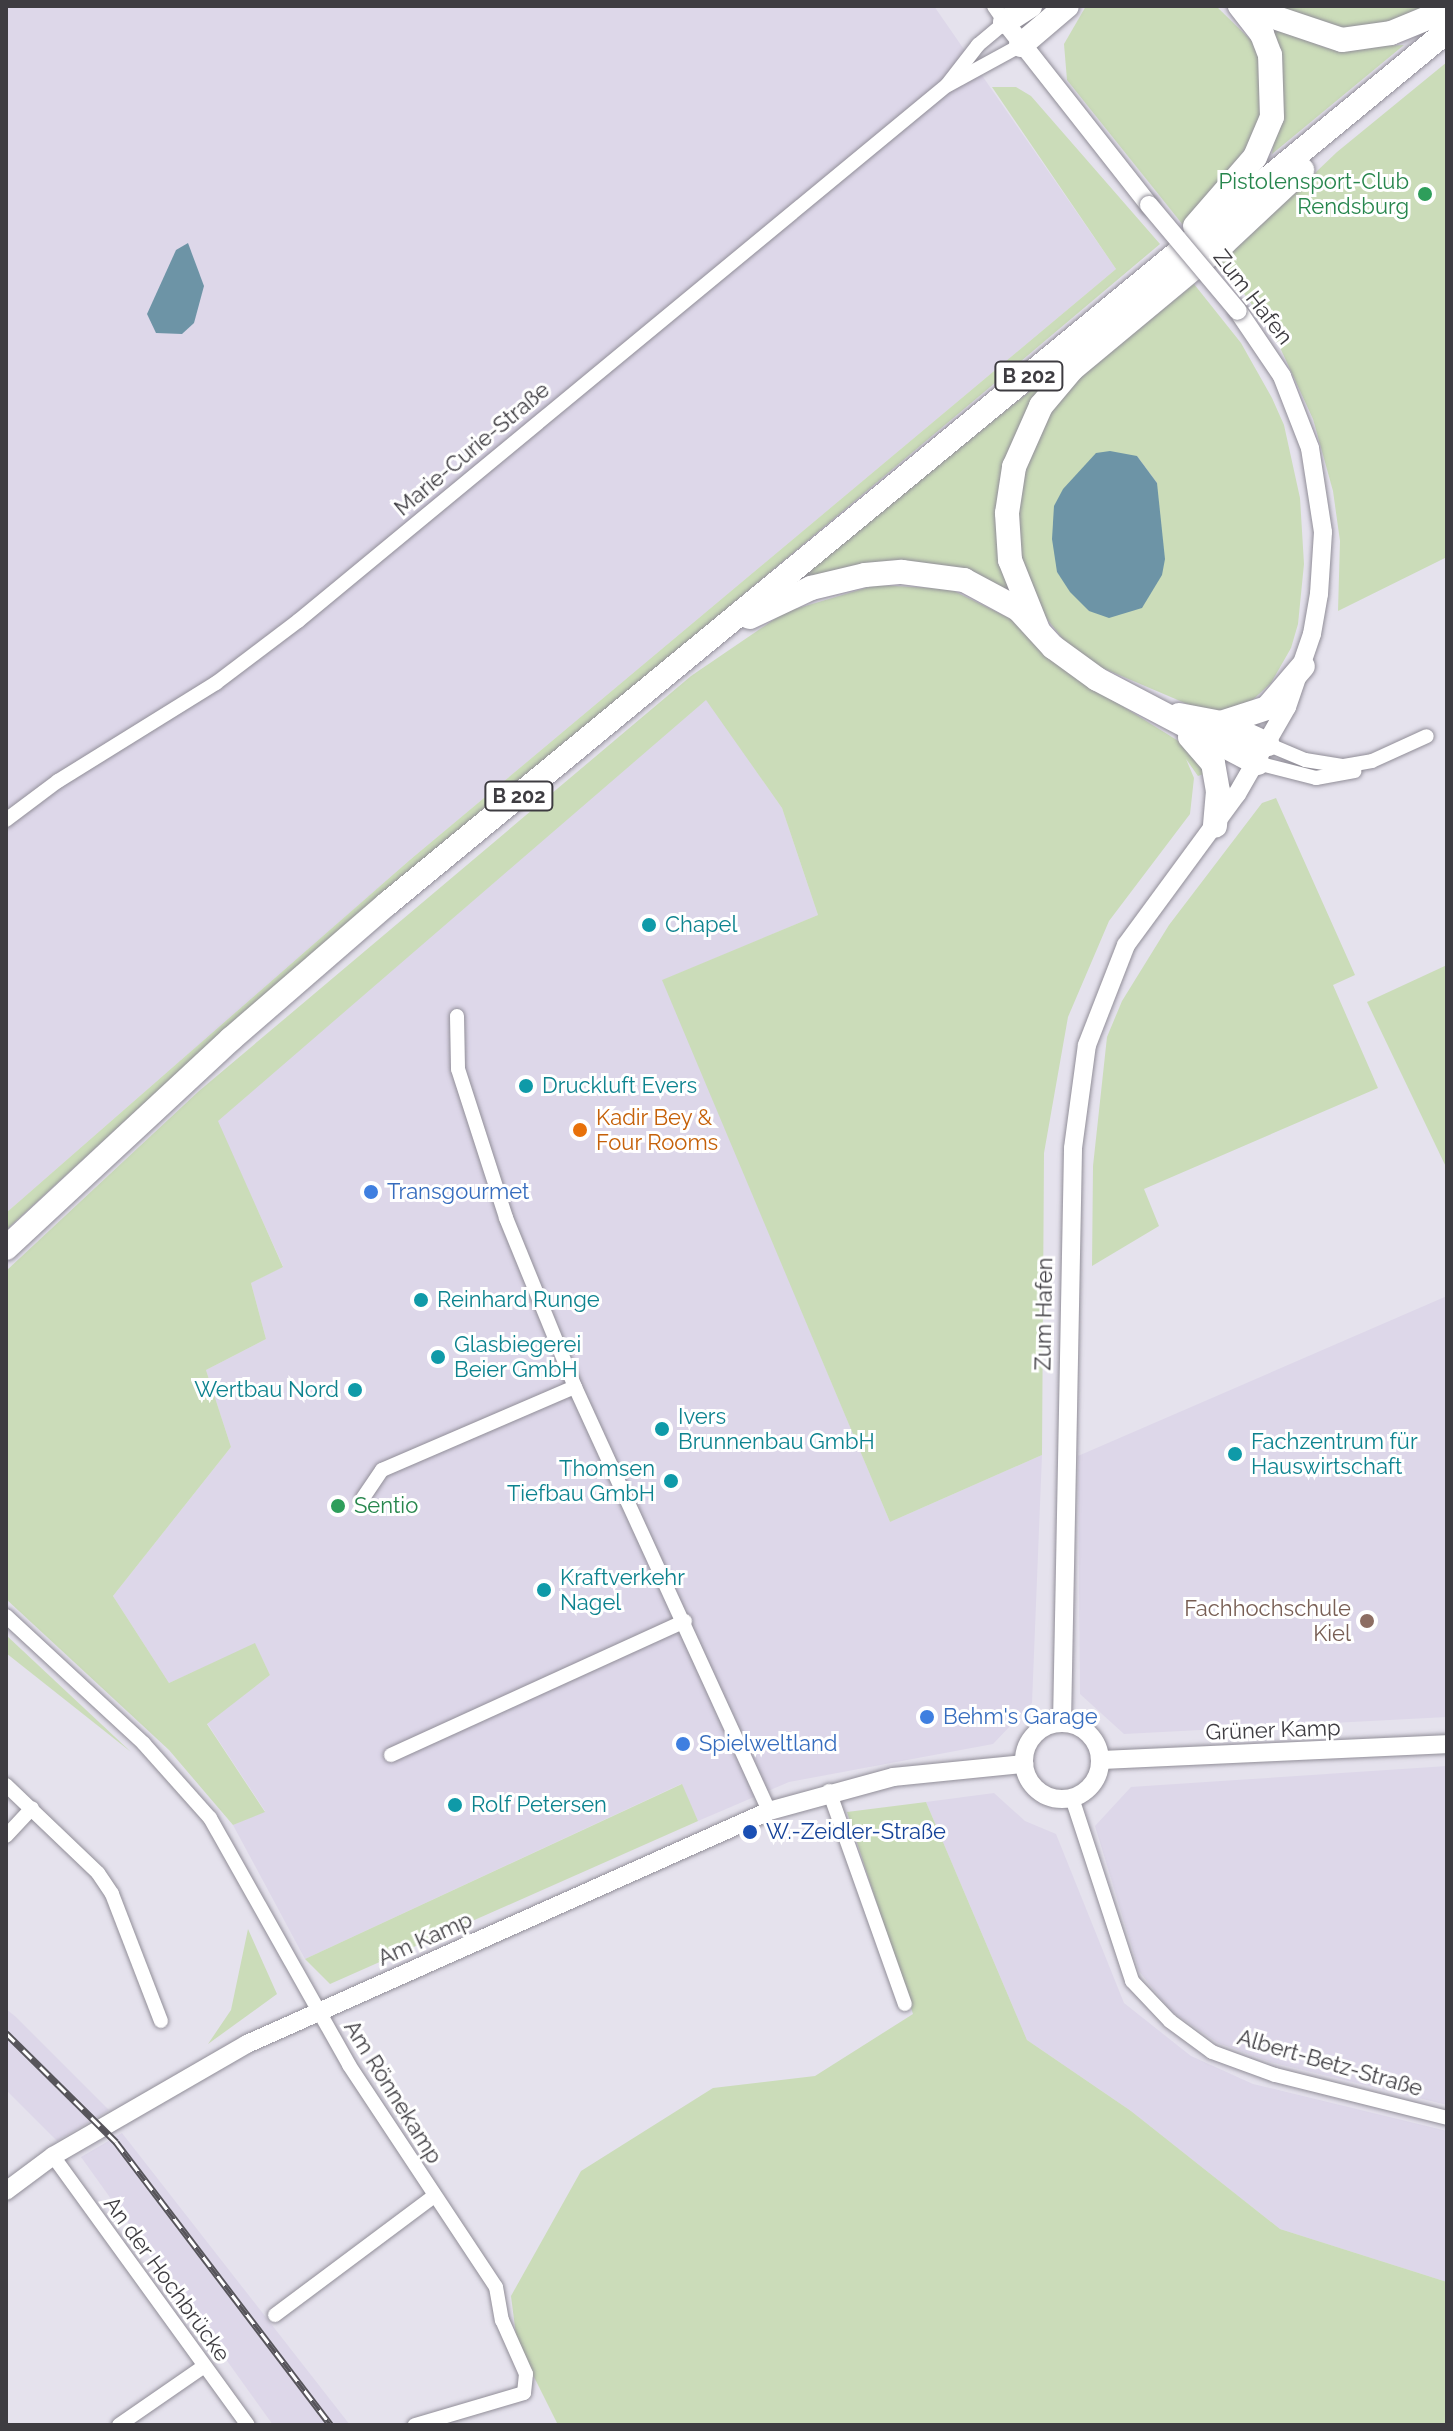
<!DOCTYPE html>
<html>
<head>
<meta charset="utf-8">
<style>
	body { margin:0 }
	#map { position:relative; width:1453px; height:2431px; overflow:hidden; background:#e5e2ed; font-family:Raleway,sans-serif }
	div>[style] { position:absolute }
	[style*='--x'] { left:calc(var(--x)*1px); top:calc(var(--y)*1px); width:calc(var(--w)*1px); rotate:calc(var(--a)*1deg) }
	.built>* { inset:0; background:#ddd7e9 }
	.green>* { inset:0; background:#cbdcb9 }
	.water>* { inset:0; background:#6d94a6 }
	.stream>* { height:4px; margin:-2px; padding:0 2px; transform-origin:2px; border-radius:2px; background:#6d94a6 }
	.roads { filter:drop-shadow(0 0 2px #918e98) drop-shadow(0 0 2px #918e98) }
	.street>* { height:14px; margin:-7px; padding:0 7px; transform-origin:7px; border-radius:7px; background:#fff }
	.secondary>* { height:18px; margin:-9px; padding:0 9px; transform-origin:9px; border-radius:9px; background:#fff }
	.secondary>.ring { margin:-9px; padding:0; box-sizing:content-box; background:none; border:18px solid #fff; border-radius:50% }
	.highway>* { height:24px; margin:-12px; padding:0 12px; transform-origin:12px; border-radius:12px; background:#fff }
	.rail>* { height:7px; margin-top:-3.5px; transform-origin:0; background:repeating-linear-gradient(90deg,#fff 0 12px,#57555b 0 24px); box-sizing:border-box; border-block:2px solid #57555b }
	.bridges { filter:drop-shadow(0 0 2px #918e98) drop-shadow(0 0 2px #918e98) }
	.secondary-bridge>* { height:18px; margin:-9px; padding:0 9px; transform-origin:9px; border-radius:9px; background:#fff }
	.dots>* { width:22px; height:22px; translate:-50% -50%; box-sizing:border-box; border:4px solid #fff; border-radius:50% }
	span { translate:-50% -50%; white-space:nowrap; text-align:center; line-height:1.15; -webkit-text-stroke:6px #fff; paint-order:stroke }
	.shield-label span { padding:2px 6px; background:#fff; border:2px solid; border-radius:6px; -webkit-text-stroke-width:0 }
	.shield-label { font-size:20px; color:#3e3c41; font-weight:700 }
	.leisure-label { font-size:22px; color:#27864d }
	.right { translate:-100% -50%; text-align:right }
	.left { translate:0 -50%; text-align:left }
	.street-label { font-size:22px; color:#3e3c41 }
	.culture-label { font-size:22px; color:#0d838f }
	.food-label { font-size:22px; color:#c56008 }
	.shop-label { font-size:22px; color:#366cbe }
	.education-label { font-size:22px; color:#785e54 }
	.transit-label { font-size:22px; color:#164399 }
	.frame { position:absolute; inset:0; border:8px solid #3e3c41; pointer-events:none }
</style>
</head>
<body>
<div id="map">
	<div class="built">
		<i style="clip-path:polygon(6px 6px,934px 6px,1116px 269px,411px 859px,6px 1213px)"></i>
		<i style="clip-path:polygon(706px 699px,782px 808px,818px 915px,663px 980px,890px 1522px,1042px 1455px,1032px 1703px,993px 1744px,789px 1782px,698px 1821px,681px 1784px,305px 1959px,233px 1825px,265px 1811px,207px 1723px,270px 1675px,255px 1644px,169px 1683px,113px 1596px,231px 1447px,206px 1370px,266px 1339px,251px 1283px,283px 1266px,217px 1121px)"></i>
		<i style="clip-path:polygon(1447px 1296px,1447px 1717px,1124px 1734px,1080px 1694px,1078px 1456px)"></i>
		<i style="clip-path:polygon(1447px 1766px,1447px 2105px,1270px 2062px,1218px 2043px,1171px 2011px,1139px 1971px,1095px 1826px,1131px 1787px)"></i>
		<i style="clip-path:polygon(994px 1793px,1025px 1821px,1056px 1834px,1124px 2003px,1191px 2056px,1253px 2084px,1447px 2131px,1447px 2282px,1280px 2229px,1131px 2111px,1027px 2040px,926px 1802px)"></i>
		<i style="clip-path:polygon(6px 2009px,16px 2017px,109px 2110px,57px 2141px,6px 2090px)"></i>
		<i style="clip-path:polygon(122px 2133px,350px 2425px,273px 2425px,81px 2157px)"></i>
	</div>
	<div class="green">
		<i style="clip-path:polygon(1086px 6px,1216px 6px,1254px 43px,1261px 60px,1261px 126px,1215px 194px,1183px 225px,1067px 80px,1064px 44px)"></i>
		<i style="clip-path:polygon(1268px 6px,1443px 6px,1415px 19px,1346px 30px)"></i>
		<i style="clip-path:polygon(1266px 25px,1327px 48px,1404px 45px,1272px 154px,1283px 84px)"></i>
		<i style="clip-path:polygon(1447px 62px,1447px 557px,1338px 611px,1340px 541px,1333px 491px,1313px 419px,1277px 341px,1222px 262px,1337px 152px)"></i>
		<i style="clip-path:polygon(992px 87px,1016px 87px,1031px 96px,1160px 244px,200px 1052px,6px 1230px,6px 1213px,411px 859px,1116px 269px)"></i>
		<i style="clip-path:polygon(evenodd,1194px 284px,1241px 343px,1272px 398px,1284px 425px,1300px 498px,1304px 564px,1298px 624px,1291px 648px,1271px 683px,1247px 705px,1249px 711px,1206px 712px,1098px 666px,1066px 643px,1032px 600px,1014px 526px,1030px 449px,1056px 404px,1075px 381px,1194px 284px,1137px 456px,1157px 483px,1089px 611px,1057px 572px,1137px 456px)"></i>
		<i style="clip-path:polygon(1082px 349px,1029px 415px,1011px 593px,983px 580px,789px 586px)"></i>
		<i style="clip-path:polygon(876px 585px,950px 589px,1013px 620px,1090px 686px,1188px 747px,1206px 773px,1198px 776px,1186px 759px,1194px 778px,1190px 814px,1109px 921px,1068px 1017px,1044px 1153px,1042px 1455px,890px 1522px,662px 980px,818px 915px,782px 808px,706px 700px,218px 1121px,283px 1267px,251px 1283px,266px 1339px,206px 1370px,231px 1447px,113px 1596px,169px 1683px,255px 1643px,270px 1675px,207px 1724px,265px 1812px,233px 1825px,169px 1750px,6px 1599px,6px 1271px,199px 1091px,691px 676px,785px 612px)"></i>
		<i style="clip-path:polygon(1276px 798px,1355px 975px,1333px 985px,1378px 1088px,1144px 1189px,1159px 1226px,1092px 1266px,1093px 1166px,1107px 1037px,1122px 1001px,1169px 925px,1262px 803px)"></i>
		<i style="clip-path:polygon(1447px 965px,1447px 1169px,1367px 1002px)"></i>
		<i style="clip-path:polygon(6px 1635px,131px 1752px,6px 1653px)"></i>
		<i style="clip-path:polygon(682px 1784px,698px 1821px,330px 1984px,305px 1959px)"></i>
		<i style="clip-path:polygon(926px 1802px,1027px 2040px,1131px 2111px,1280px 2229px,1447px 2282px,1447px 2425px,558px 2425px,517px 2343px,511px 2296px,581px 2171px,713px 2088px,815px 2076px,913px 2014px,847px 1812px)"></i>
		<i style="clip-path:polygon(248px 1929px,277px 1994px,208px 2044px,231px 2010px)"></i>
	</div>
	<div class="water">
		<i style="clip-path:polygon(188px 243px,204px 286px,194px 323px,182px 334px,156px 333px,147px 314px,176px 250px)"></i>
		<i style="clip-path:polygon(1110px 451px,1137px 456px,1157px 483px,1165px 559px,1162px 575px,1142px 608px,1109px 618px,1089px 611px,1070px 592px,1057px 572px,1052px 539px,1054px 506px,1063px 489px,1096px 453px)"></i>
	</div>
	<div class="stream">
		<i style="--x:1338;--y:6;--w:46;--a:0"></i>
	</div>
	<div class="roads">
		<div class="street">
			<i style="--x:948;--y:85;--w:83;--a:-28.7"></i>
			<i style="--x:1267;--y:744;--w:41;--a:22.8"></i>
			<i style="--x:1305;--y:760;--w:39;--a:9"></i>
			<i style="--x:1344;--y:766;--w:28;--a:-10"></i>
			<i style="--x:1372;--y:761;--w:60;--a:-24.4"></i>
			<i style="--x:1257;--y:763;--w:61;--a:14.3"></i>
			<i style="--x:1316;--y:778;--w:39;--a:-10"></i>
			<i style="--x:6;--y:820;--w:65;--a:-36.9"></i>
			<i style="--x:58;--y:781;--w:186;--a:-31.8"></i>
			<i style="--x:216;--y:683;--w:103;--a:-37.1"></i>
			<i style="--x:298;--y:621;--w:842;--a:-39.55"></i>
			<i style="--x:947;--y:85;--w:51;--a:-52.2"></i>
			<i style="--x:978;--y:45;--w:35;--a:-40"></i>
			<i style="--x:1005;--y:22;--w:19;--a:-125"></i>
			<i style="--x:457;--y:1016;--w:53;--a:88.9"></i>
			<i style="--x:458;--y:1069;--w:157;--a:72.1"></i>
			<i style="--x:506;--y:1218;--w:183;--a:67.8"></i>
			<i style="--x:575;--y:1387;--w:466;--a:65.4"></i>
			<i style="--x:363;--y:1498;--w:34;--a:-56"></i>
			<i style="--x:382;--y:1470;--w:210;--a:-23.3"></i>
			<i style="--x:6;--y:1616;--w:188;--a:42.8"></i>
			<i style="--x:144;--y:1744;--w:99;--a:48.3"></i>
			<i style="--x:210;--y:1818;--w:283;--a:60.6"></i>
			<i style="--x:349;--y:2065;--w:266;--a:56.5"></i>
			<i style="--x:496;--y:2287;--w:34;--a:80"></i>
			<i style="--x:502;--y:2320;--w:59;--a:66"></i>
			<i style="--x:526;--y:2374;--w:19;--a:96"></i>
			<i style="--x:524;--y:2393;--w:114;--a:163.6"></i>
			<i style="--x:391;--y:1755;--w:323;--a:-24.5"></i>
			<i style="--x:6;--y:1785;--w:127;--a:43.7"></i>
			<i style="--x:98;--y:1873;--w:25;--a:56"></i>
			<i style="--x:112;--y:1894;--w:136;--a:68.9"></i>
			<i style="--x:829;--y:1791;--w:226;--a:70.4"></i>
			<i style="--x:1072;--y:1798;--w:193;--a:71.8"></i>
			<i style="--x:1132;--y:1981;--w:55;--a:46.5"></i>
			<i style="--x:1170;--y:2021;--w:52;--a:36.4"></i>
			<i style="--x:1212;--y:2052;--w:67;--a:20.1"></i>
			<i style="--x:1275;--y:2075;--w:177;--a:14"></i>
			<i style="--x:6;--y:1836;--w:38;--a:-47"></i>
			<i style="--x:53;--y:2156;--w:332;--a:54.1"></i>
			<i style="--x:275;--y:2315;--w:197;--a:-36.8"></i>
			<i style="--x:119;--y:2425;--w:102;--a:-34.6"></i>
		</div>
		<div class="secondary">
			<i style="--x:1005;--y:22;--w:233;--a:51.8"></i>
			<i style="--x:1062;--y:1723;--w:575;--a:-88.9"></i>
			<i style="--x:1073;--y:1148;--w:104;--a:-82.3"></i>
			<i style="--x:1087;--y:1045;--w:107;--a:-68.7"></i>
			<i style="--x:1126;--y:945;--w:187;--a:-53.7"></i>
			<i style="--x:1237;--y:794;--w:100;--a:-60.1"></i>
			<i style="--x:1287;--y:707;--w:77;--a:-71.1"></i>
			<i style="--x:1312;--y:634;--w:41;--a:-80.1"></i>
			<i style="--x:1319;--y:594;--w:62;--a:-86.3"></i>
			<i style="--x:1323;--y:532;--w:85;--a:-98.8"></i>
			<i style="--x:1310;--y:448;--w:77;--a:-111.3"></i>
			<i style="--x:1282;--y:376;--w:78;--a:-124.1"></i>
			<i class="ring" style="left:1024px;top:1723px;width:58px;height:58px"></i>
			<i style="--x:1100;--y:1760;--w:347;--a:-2.6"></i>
			<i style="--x:6;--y:2191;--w:59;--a:-36.7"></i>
			<i style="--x:53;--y:2156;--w:224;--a:-30"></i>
			<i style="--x:247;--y:2044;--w:572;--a:-24.05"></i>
			<i style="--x:769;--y:1811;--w:129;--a:-15.3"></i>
			<i style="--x:893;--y:1777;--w:132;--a:-5.7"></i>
		</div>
		<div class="highway">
			<i style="--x:1244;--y:7;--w:103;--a:18.6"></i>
			<i style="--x:1342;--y:40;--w:49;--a:-8.1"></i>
			<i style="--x:1391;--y:33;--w:61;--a:-22.3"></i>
			<i style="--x:1005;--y:22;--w:30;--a:-33"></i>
			<i style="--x:1021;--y:45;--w:60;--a:-40.3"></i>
			<i style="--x:1195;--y:226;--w:91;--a:-49"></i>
			<i style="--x:1255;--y:157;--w:43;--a:-67"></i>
			<i style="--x:1272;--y:117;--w:62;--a:-91.8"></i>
			<i style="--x:1270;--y:55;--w:22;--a:-111"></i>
			<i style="--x:1262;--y:34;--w:36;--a:-128"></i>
			<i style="--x:750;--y:617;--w:68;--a:-25.4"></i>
			<i style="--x:811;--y:588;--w:56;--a:-13.5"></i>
			<i style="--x:865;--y:575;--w:37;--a:-5"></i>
			<i style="--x:902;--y:572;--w:63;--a:7.4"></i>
			<i style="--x:964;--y:580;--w:61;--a:28.2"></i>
			<i style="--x:1018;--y:609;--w:52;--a:47.4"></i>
			<i style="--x:1053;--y:647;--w:54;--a:36"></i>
			<i style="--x:1097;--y:679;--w:181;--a:27.7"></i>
			<i style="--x:1038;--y:630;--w:75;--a:-111.8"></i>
			<i style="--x:1010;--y:560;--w:47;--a:-93.7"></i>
			<i style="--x:1007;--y:513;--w:47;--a:-81.3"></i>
			<i style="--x:1014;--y:467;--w:67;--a:-66.1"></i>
			<i style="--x:1041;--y:406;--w:48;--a:-50"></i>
			<i style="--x:1072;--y:369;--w:197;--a:-39.7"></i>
			<i style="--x:1224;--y:243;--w:107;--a:-43.1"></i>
			<i style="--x:1179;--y:715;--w:43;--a:10.8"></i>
			<i style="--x:1221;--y:723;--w:51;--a:24.5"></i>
			<i style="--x:1221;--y:723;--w:48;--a:-18.1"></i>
			<i style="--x:1267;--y:708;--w:55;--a:-49.4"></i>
			<i style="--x:1190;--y:737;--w:35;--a:49"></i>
			<i style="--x:1213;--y:763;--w:28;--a:80"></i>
			<i style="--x:1218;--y:791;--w:35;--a:95"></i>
			<i style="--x:6;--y:1248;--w:307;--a:-42.9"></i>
			<i style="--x:231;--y:1039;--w:206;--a:-40.9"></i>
			<i style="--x:387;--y:904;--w:1373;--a:-39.47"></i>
		</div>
	</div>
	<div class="rail">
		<i style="--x:6;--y:2033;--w:155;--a:44.7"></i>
		<i style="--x:116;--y:2142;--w:355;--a:52.8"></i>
	</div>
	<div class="bridges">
		<div class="secondary-bridge">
			<i style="--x:1149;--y:205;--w:138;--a:50"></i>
		</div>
	</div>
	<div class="dots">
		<i style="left:1425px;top:194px;background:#2e9e5b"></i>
		<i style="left:649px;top:925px;background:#0f9aa8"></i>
		<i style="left:526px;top:1086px;background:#0f9aa8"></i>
		<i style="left:580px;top:1130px;background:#e8710a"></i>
		<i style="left:371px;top:1192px;background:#3f7fe0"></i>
		<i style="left:421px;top:1300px;background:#0f9aa8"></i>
		<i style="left:438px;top:1357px;background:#0f9aa8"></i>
		<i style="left:355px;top:1390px;background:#0f9aa8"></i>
		<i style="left:662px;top:1429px;background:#0f9aa8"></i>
		<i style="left:1235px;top:1454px;background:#0f9aa8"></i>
		<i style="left:671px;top:1481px;background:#0f9aa8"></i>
		<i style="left:338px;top:1506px;background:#2e9e5b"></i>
		<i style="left:544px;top:1590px;background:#0f9aa8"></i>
		<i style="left:1367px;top:1621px;background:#8d6e63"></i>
		<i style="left:927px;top:1717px;background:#3f7fe0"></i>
		<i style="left:683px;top:1744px;background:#3f7fe0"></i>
		<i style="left:455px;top:1805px;background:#0f9aa8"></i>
		<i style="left:750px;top:1832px;background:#1a4fb4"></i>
	</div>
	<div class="shield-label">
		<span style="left:1029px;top:376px">B 202</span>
		<span style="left:519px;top:796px">B 202</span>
	</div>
	<div class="leisure-label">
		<span class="right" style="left:1409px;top:194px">Pistolensport-Club<br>Rendsburg</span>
		<span class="left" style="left:354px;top:1506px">Sentio</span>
	</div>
	<div class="street-label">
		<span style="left:1253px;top:297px;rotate:52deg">Zum Hafen</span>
		<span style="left:472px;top:449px;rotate:-40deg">Marie-Curie-Straße</span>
		<span style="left:1044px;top:1314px;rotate:-89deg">Zum Hafen</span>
		<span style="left:1273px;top:1730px;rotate:-2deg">Grüner Kamp</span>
		<span style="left:425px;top:1939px;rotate:-24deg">Am Kamp</span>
		<span style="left:1330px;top:2063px;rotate:16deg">Albert-Betz-Straße</span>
		<span style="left:393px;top:2092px;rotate:58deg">Am Rönnekamp</span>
		<span style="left:167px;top:2279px;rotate:54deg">An der Hochbrücke</span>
	</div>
	<div class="culture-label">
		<span class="left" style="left:665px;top:925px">Chapel</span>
		<span class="left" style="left:542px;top:1086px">Druckluft Evers</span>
		<span class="left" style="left:437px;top:1300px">Reinhard Runge</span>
		<span class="left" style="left:454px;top:1357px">Glasbiegerei<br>Beier GmbH</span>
		<span class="right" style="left:339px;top:1390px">Wertbau Nord</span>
		<span class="left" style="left:678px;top:1429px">Ivers<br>Brunnenbau GmbH</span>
		<span class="left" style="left:1251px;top:1454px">Fachzentrum für<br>Hauswirtschaft</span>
		<span class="right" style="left:655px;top:1481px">Thomsen<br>Tiefbau GmbH</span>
		<span class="left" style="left:560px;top:1590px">Kraftverkehr<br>Nagel</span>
		<span class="left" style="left:471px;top:1805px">Rolf Petersen</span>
	</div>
	<div class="food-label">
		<span class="left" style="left:596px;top:1130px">Kadir Bey &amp;<br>Four Rooms</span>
	</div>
	<div class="shop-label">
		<span class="left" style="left:387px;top:1192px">Transgourmet</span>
		<span class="left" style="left:943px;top:1717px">Behm's Garage</span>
		<span class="left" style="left:699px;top:1744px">Spielweltland</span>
	</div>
	<div class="education-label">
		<span class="right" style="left:1351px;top:1621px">Fachhochschule<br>Kiel</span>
	</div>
	<div class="transit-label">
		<span class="left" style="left:766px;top:1832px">W.-Zeidler-Straße</span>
	</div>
	<div class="frame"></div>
</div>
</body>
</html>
